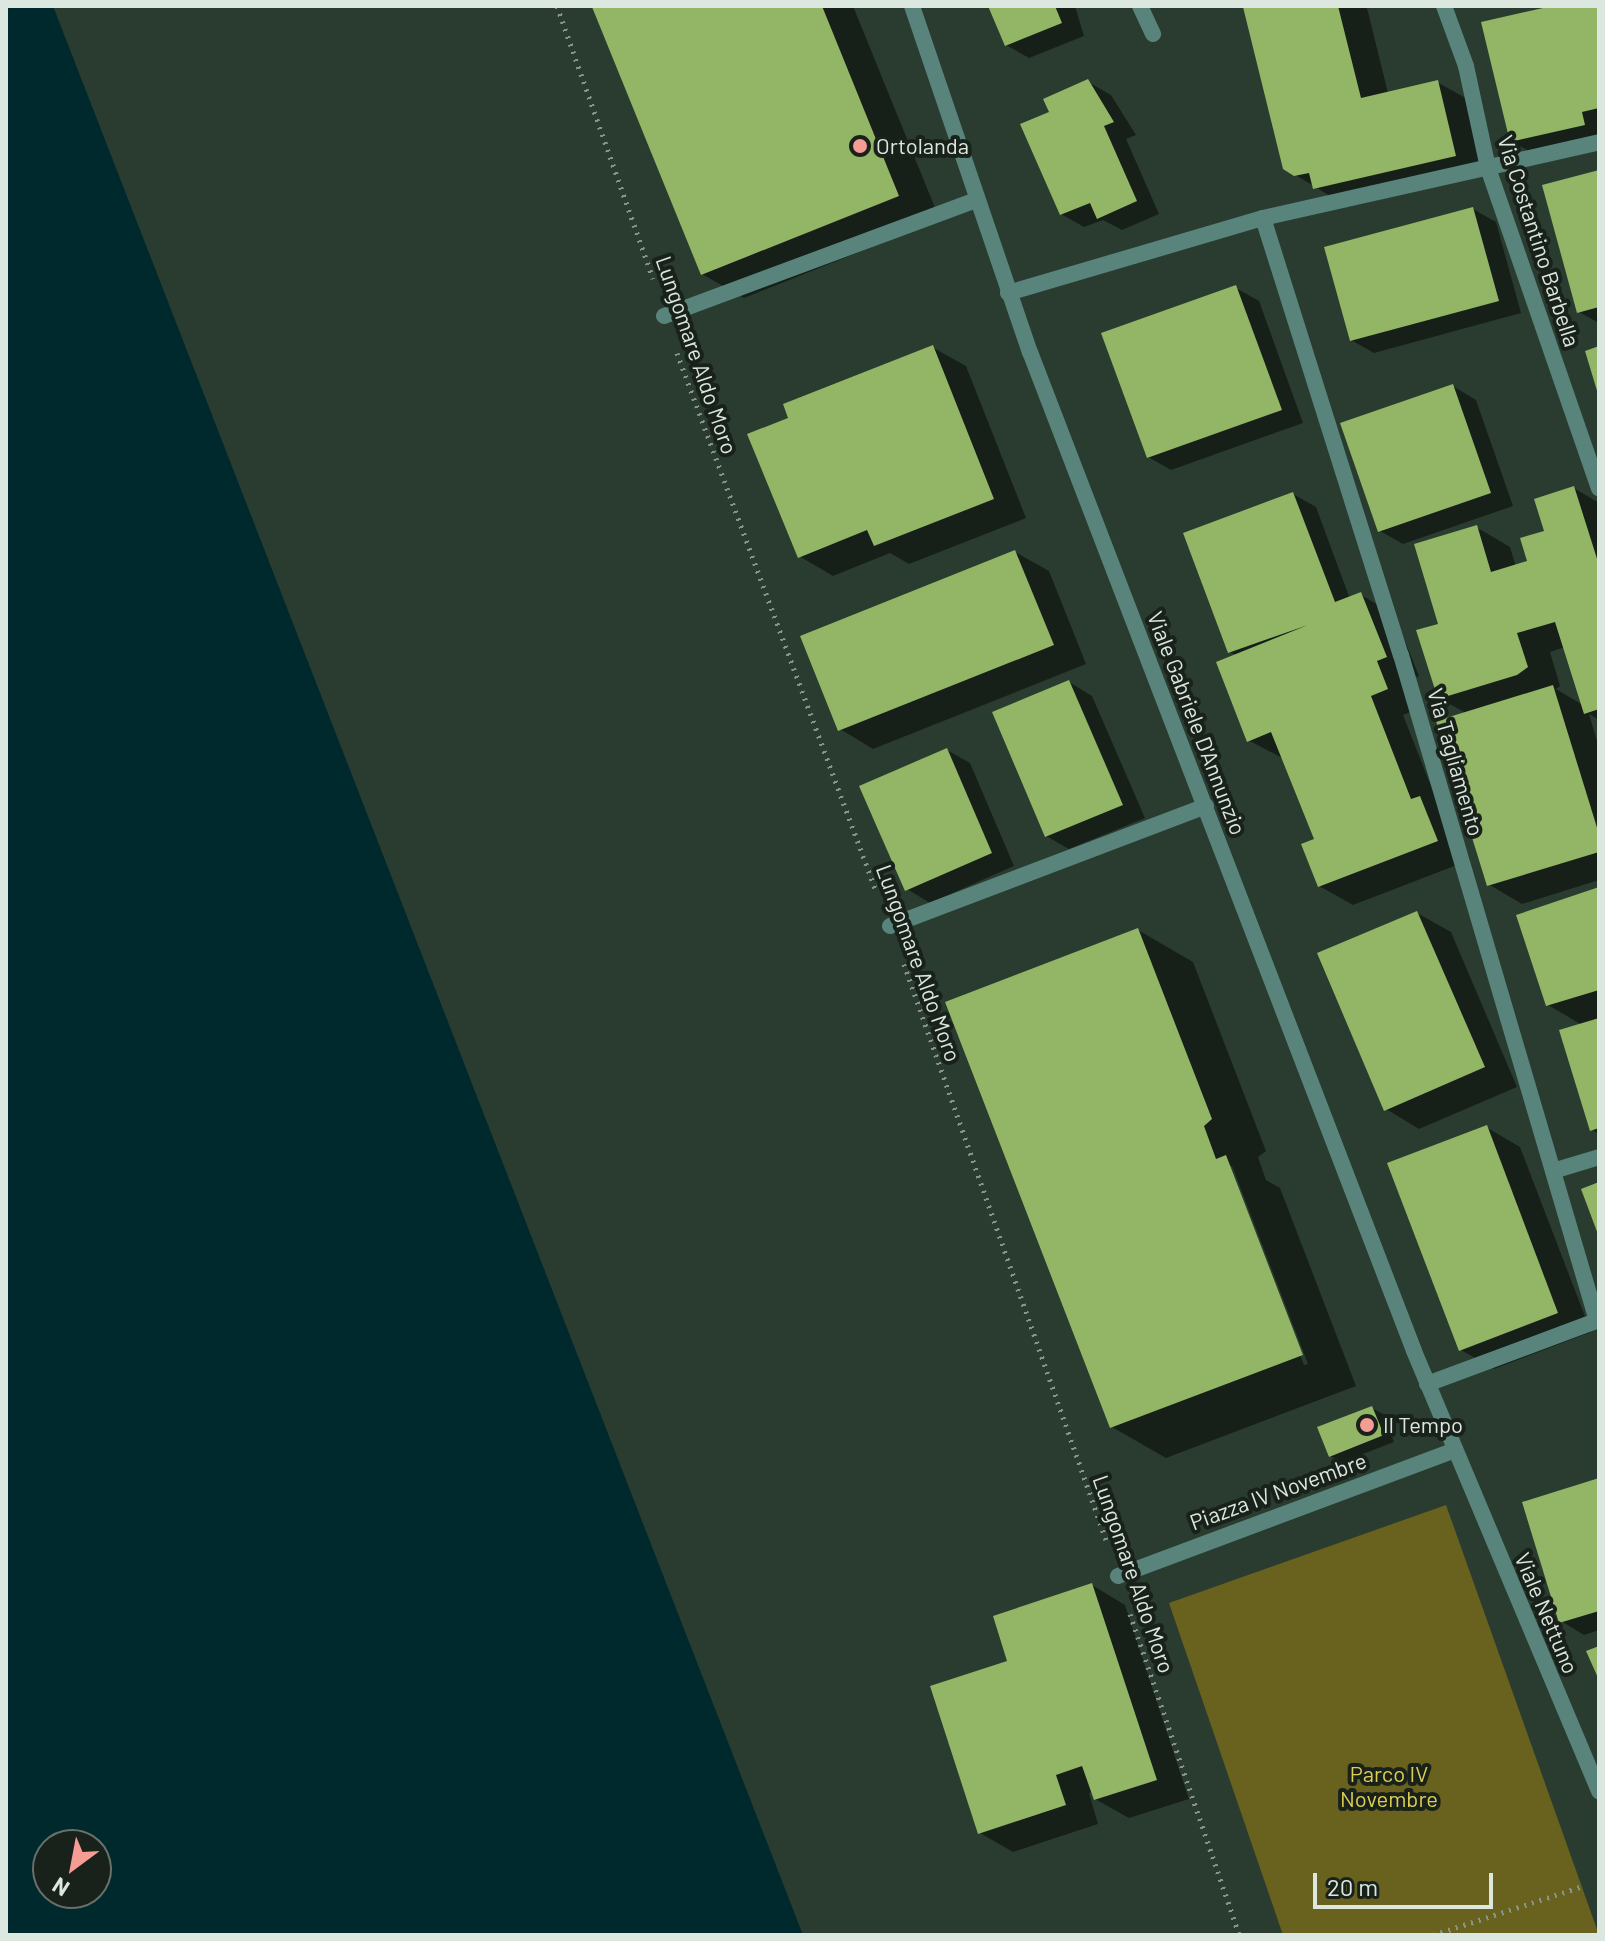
<!DOCTYPE html>
<html>
<head>
<meta charset="utf-8">
<style>
	body { margin:0 }
	#map { position:relative; width:1605px; height:1941px; overflow:hidden; background:#2a3c30; font-family:Barlow,sans-serif }
	div>[style] { position:absolute }
	[style*='--x'] { left:calc(var(--x)*1px); top:calc(var(--y)*1px); width:calc(var(--w)*1px); rotate:calc(var(--a)*1deg) }
	.green>* { inset:0; background:#69611e }
	.water>* { inset:0; background:#00292e }
	.shadow>* { inset:0; background:#0007 }
	.building>* { inset:0; background:#92b566 }
	.path>* { height:5px; margin-top:-2.5px; transform-origin:0; background:repeating-linear-gradient(90deg,#86948a 0 2px,transparent 0 8px) }
	.service>* { height:16px; margin:-8px; padding:0 8px; transform-origin:8px; border-radius:8px; background:#58847c }
	.minor>* { height:16px; margin:-8px; padding:0 8px; transform-origin:8px; border-radius:8px; background:#58847c }
	.dots>* { width:22px; height:22px; translate:-50% -50%; box-sizing:border-box; border:4px solid #19211b; border-radius:50% }
	span { translate:-50% -50%; white-space:nowrap; text-align:center; line-height:1.15; -webkit-text-stroke:8px #19211b; paint-order:stroke }
	.poi-label { font-size:22px; color:#dce7df }
	.left { translate:0 -50%; text-align:left }
	.street-label { font-size:22px; color:#dce7df }
	.park-label { font-size:22px; color:#ddce53 }
	.frame { position:absolute; inset:0; border:8px solid #dce7df; pointer-events:none }
	.north { position:absolute; left:32px; top:1829px; width:80px; height:80px; box-sizing:border-box; background:#19211b; border:2px solid #677069; border-radius:50%; rotate:212deg; font-size:22px; font-weight:700; line-height:32px; text-align:center; color:#dce7df }
	.north::after { content:''; display:block; margin:auto; width:28px; height:36px; background:#f59c95; clip-path:polygon(50% 0,100% 100%,50% 72%,0 100%) }
	.scale { position:absolute; left:1313px; top:1873px; width:180px; height:36px; box-sizing:border-box; border:4px solid #dce7df; border-top:0; padding-left:10px; font-size:24px; line-height:28px; white-space:nowrap; color:#dce7df; -webkit-text-stroke:6px #19211b; paint-order:stroke }
</style>
</head>
<body>
<div id="map">
	<div class="green">
		<i style="clip-path:polygon(1446px 1505px,1599px 1935px,1283px 1935px,1169px 1603px)"></i>
	</div>
	<div class="water">
		<i style="clip-path:polygon(evenodd,6px 6px,53px 6px,803px 1935px,6px 1935px,6px 6px,48px 1845px,96px 1845px,96px 1893px,48px 1893px,48px 1845px)"></i>
	</div>
	<div class="shadow">
		<i style="clip-path:polygon(853px 6px,940px 220px,744px 298px,702px 274px,595px 8px)"></i>
		<i style="clip-path:polygon(990px 6px,1075px 6px,1084px 36px,1029px 58px,1006px 45px)"></i>
		<i style="clip-path:polygon(1258px 6px,1367px 8px,1388px 93px,1437px 82px,1471px 101px,1488px 174px,1348px 207px,1284px 168px,1245px 9px)"></i>
		<i style="clip-path:polygon(1561px 6px,1599px 6px,1599px 148px,1545px 160px,1511px 141px)"></i>
		<i style="clip-path:polygon(1088px 82px,1111px 95px,1136px 135px,1126px 139px,1159px 214px,1122px 230px,1103px 220px,1084px 227px,1061px 214px,1052px 113px)"></i>
		<i style="clip-path:polygon(1599px 172px,1599px 323px,1579px 312px)"></i>
		<i style="clip-path:polygon(1473px 209px,1496px 222px,1521px 313px,1374px 353px,1351px 340px)"></i>
		<i style="clip-path:polygon(1236px 288px,1259px 301px,1303px 423px,1171px 470px,1148px 457px)"></i>
		<i style="clip-path:polygon(932px 347px,966px 366px,1026px 518px,909px 564px,890px 553px,833px 576px,799px 556px,790px 419px)"></i>
		<i style="clip-path:polygon(1453px 386px,1476px 400px,1513px 506px,1403px 544px,1380px 531px)"></i>
		<i style="clip-path:polygon(evenodd,1574px 488px,1599px 503px,1599px 720px,1589px 714px,1599px 748px,1599px 880px,1522px 904px,1488px 884px,1466px 713px,1439px 698px,1441px 626px,1476px 527px,1510px 547px,1516px 567px,1529px 563px,1574px 488px,1565px 647px,1583px 705px,1556px 689px,1560px 686px,1550px 652px,1565px 647px)"></i>
		<i style="clip-path:polygon(1293px 494px,1316px 507px,1350px 599px,1361px 595px,1394px 614px,1419px 676px,1409px 680px,1420px 708px,1403px 715px,1440px 809px,1454px 817px,1470px 860px,1353px 905px,1319px 886px,1317px 841px,1284px 759px,1248px 740px,1237px 656px,1230px 652px)"></i>
		<i style="clip-path:polygon(1015px 552px,1049px 571px,1086px 664px,873px 749px,840px 729px)"></i>
		<i style="clip-path:polygon(1069px 682px,1092px 696px,1145px 818px,1069px 849px,1046px 836px)"></i>
		<i style="clip-path:polygon(947px 750px,970px 763px,1014px 866px,930px 903px,907px 889px)"></i>
		<i style="clip-path:polygon(1599px 891px,1599px 1134px,1591px 1129px,1582px 1025px,1548px 1005px)"></i>
		<i style="clip-path:polygon(1417px 913px,1451px 932px,1517px 1087px,1419px 1129px,1386px 1109px)"></i>
		<i style="clip-path:polygon(evenodd,1138px 930px,1193px 962px,1266px 1151px,1258px 1157px,1266px 1180px,1280px 1188px,1356px 1386px,1166px 1458px,1112px 1427px,1138px 930px,1228px 1166px,1232px 1166px,1308px 1364px,1304px 1365px,1228px 1166px)"></i>
		<i style="clip-path:polygon(1486px 1127px,1520px 1147px,1591px 1332px,1494px 1369px,1461px 1350px)"></i>
		<i style="clip-path:polygon(1372px 1408px,1383px 1414px,1394px 1442px,1342px 1462px,1330px 1456px)"></i>
		<i style="clip-path:polygon(1599px 1480px,1599px 1630px,1584px 1635px,1561px 1621px)"></i>
		<i style="clip-path:polygon(1092px 1585px,1125px 1605px,1189px 1799px,1129px 1818px,1095px 1799px,1093px 1792px,1089px 1793px,1098px 1824px,1013px 1852px,980px 1833px,1010px 1663px)"></i>
	</div>
	<div class="building">
		<i style="clip-path:polygon(822px 6px,899px 196px,701px 275px,592px 7px)"></i>
		<i style="clip-path:polygon(988px 6px,1055px 6px,1062px 23px,1005px 46px)"></i>
		<i style="clip-path:polygon(1338px 6px,1361px 98px,1438px 80px,1456px 156px,1313px 189px,1309px 173px,1294px 176px,1283px 169px,1243px 7px)"></i>
		<i style="clip-path:polygon(1552px 6px,1599px 6px,1599px 108px,1582px 112px,1585px 125px,1510px 142px,1481px 22px)"></i>
		<i style="clip-path:polygon(1088px 79px,1114px 122px,1104px 126px,1137px 201px,1097px 219px,1090px 203px,1060px 215px,1020px 124px,1049px 112px,1043px 99px)"></i>
		<i style="clip-path:polygon(1599px 170px,1599px 307px,1577px 313px,1542px 185px)"></i>
		<i style="clip-path:polygon(1473px 207px,1499px 301px,1350px 341px,1324px 247px)"></i>
		<i style="clip-path:polygon(1236px 285px,1282px 410px,1147px 458px,1101px 333px)"></i>
		<i style="clip-path:polygon(933px 345px,994px 499px,874px 546px,867px 530px,798px 558px,747px 434px,788px 418px,783px 404px)"></i>
		<i style="clip-path:polygon(1599px 346px,1599px 394px,1598px 394px,1585px 351px)"></i>
		<i style="clip-path:polygon(1453px 384px,1491px 493px,1378px 532px,1340px 423px)"></i>
		<i style="clip-path:polygon(1574px 486px,1599px 565px,1599px 709px,1584px 714px,1555px 622px,1517px 633px,1528px 667px,1517px 675px,1438px 699px,1416px 630px,1438px 624px,1414px 544px,1477px 525px,1491px 572px,1527px 561px,1520px 538px,1544px 531px,1534px 499px)"></i>
		<i style="clip-path:polygon(1293px 492px,1335px 602px,1361px 592px,1387px 657px,1377px 661px,1388px 689px,1371px 696px,1411px 799px,1420px 796px,1438px 841px,1318px 887px,1301px 844px,1314px 839px,1271px 732px,1247px 742px,1216px 662px,1308px 625px,1228px 653px,1183px 533px)"></i>
		<i style="clip-path:polygon(1015px 550px,1054px 645px,838px 731px,800px 636px)"></i>
		<i style="clip-path:polygon(1069px 680px,1123px 805px,1045px 837px,992px 712px)"></i>
		<i style="clip-path:polygon(1553px 685px,1599px 834px,1599px 852px,1487px 886px,1436px 721px)"></i>
		<i style="clip-path:polygon(947px 748px,992px 853px,905px 891px,859px 786px)"></i>
		<i style="clip-path:polygon(1599px 887px,1599px 990px,1546px 1006px,1516px 915px)"></i>
		<i style="clip-path:polygon(1417px 911px,1485px 1067px,1384px 1111px,1317px 953px)"></i>
		<i style="clip-path:polygon(1138px 928px,1212px 1119px,1204px 1126px,1216px 1159px,1226px 1155px,1303px 1355px,1110px 1428px,945px 1002px)"></i>
		<i style="clip-path:polygon(1599px 1018px,1599px 1128px,1590px 1131px,1559px 1030px)"></i>
		<i style="clip-path:polygon(1487px 1125px,1558px 1313px,1459px 1351px,1387px 1163px)"></i>
		<i style="clip-path:polygon(1599px 1182px,1599px 1237px,1581px 1189px)"></i>
		<i style="clip-path:polygon(1372px 1406px,1384px 1435px,1329px 1457px,1317px 1427px)"></i>
		<i style="clip-path:polygon(1599px 1478px,1599px 1611px,1559px 1623px,1522px 1502px)"></i>
		<i style="clip-path:polygon(1092px 1583px,1157px 1780px,1094px 1800px,1082px 1766px,1056px 1775px,1066px 1805px,978px 1834px,930px 1686px,1007px 1661px,993px 1616px)"></i>
		<i style="clip-path:polygon(1599px 1646px,1599px 1680px,1586px 1651px)"></i>
	</div>
	<div class="path">
		<i style="--x:557;--y:6;--w:289;--a:70.6"></i>
		<i style="--x:677;--y:353;--w:574;--a:69.7"></i>
		<i style="--x:904;--y:964;--w:610;--a:70.67"></i>
		<i style="--x:1130;--y:1614;--w:339;--a:71.2"></i>
		<i style="--x:1433;--y:1935;--w:158;--a:-18.1"></i>
	</div>
	<div class="service">
		<i style="--x:664;--y:316;--w:333;--a:-20.4"></i>
		<i style="--x:1553;--y:1171;--w:48;--a:-16.9"></i>
	</div>
	<div class="minor">
		<i style="--x:912;--y:6;--w:366;--a:71.2"></i>
		<i style="--x:1030;--y:352;--w:1070;--a:68.97"></i>
		<i style="--x:1414;--y:1351;--w:478;--a:67.2"></i>
		<i style="--x:1140;--y:6;--w:31;--a:65"></i>
		<i style="--x:1444;--y:6;--w:64;--a:69.9"></i>
		<i style="--x:1466;--y:66;--w:104;--a:77.8"></i>
		<i style="--x:1488;--y:168;--w:339;--a:70.9"></i>
		<i style="--x:1263;--y:218;--w:458;--a:72.5"></i>
		<i style="--x:1401;--y:655;--w:694;--a:73.6"></i>
		<i style="--x:1008;--y:293;--w:266;--a:-16.4"></i>
		<i style="--x:1263;--y:218;--w:344;--a:-12.7"></i>
		<i style="--x:890;--y:926;--w:338;--a:-20.8"></i>
		<i style="--x:1427;--y:1384;--w:184;--a:-20.4"></i>
		<i style="--x:1118;--y:1576;--w:360;--a:-20.5"></i>
	</div>
	<div class="dots">
		<i style="left:860px;top:146px;background:#f59c95"></i>
		<i style="left:1367px;top:1425px;background:#f59c95"></i>
	</div>
	<div class="poi-label">
		<span class="left" style="left:876px;top:146px">Ortolanda</span>
		<span class="left" style="left:1383px;top:1425px">Il Tempo</span>
	</div>
	<div class="street-label">
		<span style="left:1539px;top:241px;rotate:72deg">Via Costantino Barbella</span>
		<span style="left:697px;top:355px;rotate:71deg">Lungomare Aldo Moro</span>
		<span style="left:1197px;top:723px;rotate:69deg">Viale Gabriele D'Annunzio</span>
		<span style="left:1456px;top:762px;rotate:74deg">Via Tagliamento</span>
		<span style="left:919px;top:963px;rotate:70deg">Lungomare Aldo Moro</span>
		<span style="left:1278px;top:1491px;rotate:-20deg">Piazza IV Novembre</span>
		<span style="left:1134px;top:1574px;rotate:71deg">Lungomare Aldo Moro</span>
		<span style="left:1547px;top:1613px;rotate:67deg">Viale Nettuno</span>
	</div>
	<div class="park-label">
		<span style="left:1389px;top:1786px">Parco IV<br>Novembre</span>
	</div>
	<div class="frame"></div>
	<div class="north">N</div>
	<div class="scale">20 m</div>
</div>
</body>
</html>
